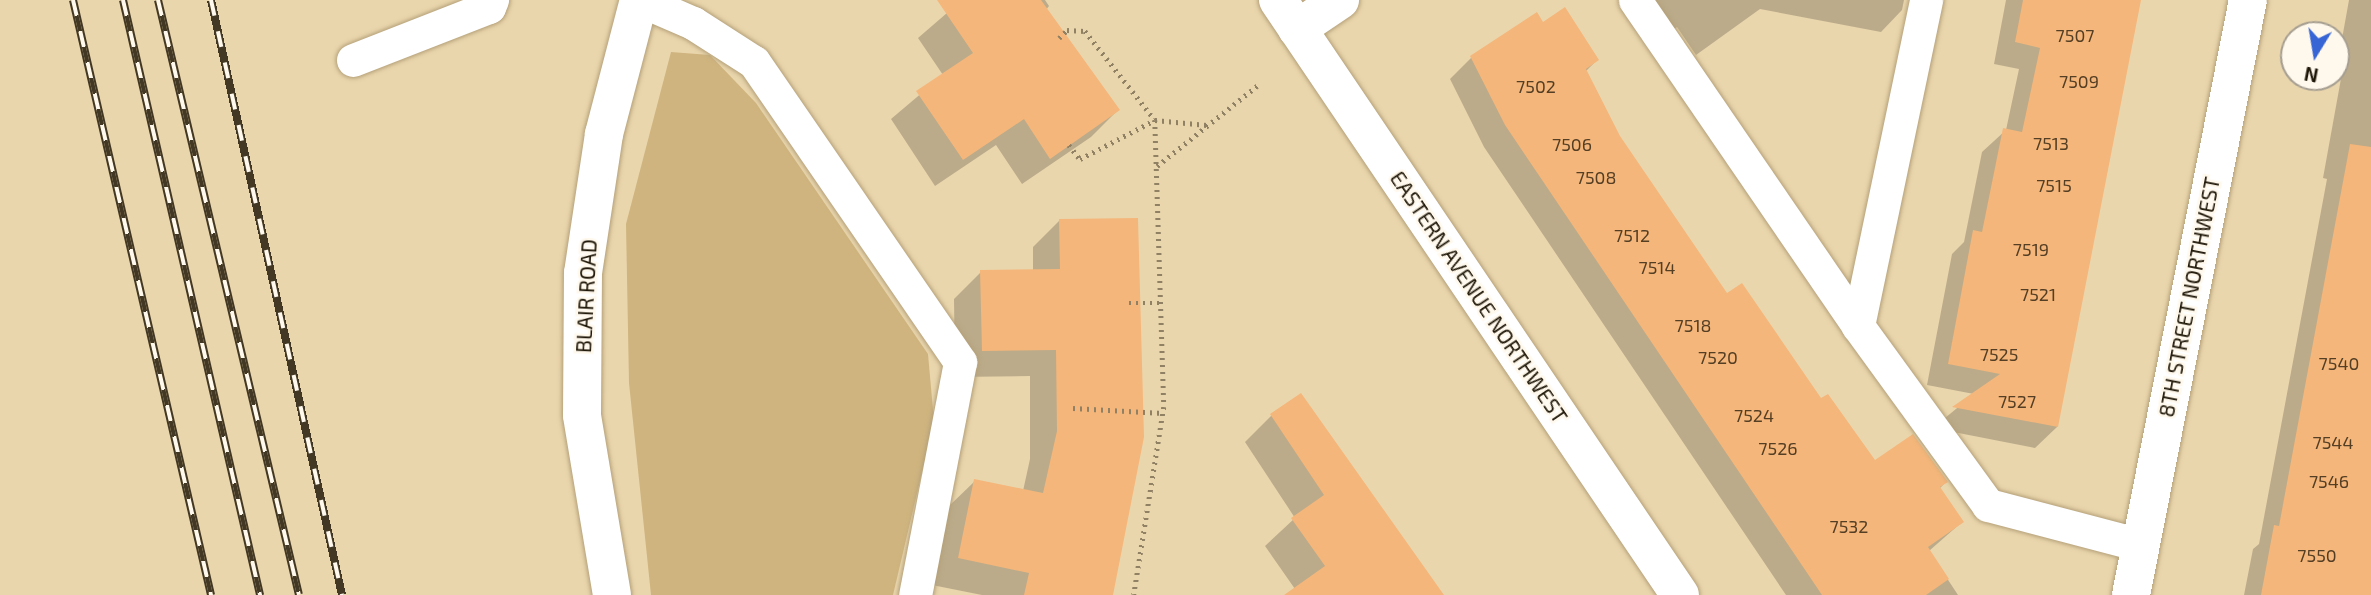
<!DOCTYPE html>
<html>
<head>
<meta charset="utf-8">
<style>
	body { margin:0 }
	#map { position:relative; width:2371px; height:595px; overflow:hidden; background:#ead6ad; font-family:"Exo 2",sans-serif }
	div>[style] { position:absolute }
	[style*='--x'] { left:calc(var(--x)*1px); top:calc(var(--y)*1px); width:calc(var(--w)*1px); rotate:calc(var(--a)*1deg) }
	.green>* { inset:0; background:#cfb47f }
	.shadow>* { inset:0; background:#0003 }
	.building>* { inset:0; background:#f4b67a }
	.path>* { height:4.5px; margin-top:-2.25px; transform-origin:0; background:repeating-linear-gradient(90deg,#908164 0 2px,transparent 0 7px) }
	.roads { filter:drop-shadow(0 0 2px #b4a079) drop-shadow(0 0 2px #b4a079) }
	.service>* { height:33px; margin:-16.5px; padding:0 16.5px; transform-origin:16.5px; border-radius:16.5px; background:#fff }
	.minor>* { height:38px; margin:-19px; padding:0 19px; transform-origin:19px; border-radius:19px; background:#fff }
	.tertiary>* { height:38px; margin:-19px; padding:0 19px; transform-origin:19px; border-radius:19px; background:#fff }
	.secondary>* { height:38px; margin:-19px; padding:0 19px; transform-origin:19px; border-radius:19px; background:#fff }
	.rail>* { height:8px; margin-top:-4px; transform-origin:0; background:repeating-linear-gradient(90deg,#fff8ec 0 16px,#423824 0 32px); box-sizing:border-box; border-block:2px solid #423824 }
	span { translate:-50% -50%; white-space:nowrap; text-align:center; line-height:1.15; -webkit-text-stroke:5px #fff8ec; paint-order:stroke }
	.number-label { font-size:18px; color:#543e24 }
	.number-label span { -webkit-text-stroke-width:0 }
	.street-label { font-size:21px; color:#1e1607 }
	.north { position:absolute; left:2280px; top:21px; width:70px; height:70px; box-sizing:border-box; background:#fff8ec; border:2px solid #a59e90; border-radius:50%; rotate:191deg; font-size:19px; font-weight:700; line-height:28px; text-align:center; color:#1e1607 }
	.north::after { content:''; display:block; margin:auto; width:24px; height:32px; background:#3765d5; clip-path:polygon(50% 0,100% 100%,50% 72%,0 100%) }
</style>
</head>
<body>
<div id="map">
	<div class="green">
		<i style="clip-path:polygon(671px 52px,710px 55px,756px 103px,928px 354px,934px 421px,893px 595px,651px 595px,629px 383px,626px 224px)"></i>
	</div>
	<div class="shadow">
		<i style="clip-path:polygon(962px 0,1045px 0,1049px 6px,1046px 10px,1118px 110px,1091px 137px,1022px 184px,996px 145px,935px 186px,891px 119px,943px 75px,918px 38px)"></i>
		<i style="clip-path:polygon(1648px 0,1904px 0,1902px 10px,1881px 32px,1760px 9px,1696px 55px,1677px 27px,1669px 32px)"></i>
		<i style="clip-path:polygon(2006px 0,2139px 0,2057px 427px,2035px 448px,1933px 428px,1974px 394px,1927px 385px,1952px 254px,1964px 242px,1982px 152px,2006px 130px,2019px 69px,1994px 64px)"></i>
		<i style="clip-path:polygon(2349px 0,2371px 0,2371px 595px,2244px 595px,2253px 549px,2259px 544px,2327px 179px,2323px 178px,2344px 62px,2338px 61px)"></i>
		<i style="clip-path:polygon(1543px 25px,1597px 60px,1586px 71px,1619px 137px,1726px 296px,1874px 462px,1946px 482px,1939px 489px,1962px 522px,1929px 551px,1958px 595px,1786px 595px,1484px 147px,1450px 79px,1471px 58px)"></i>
		<i style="clip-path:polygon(1060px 220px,1111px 595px,982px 595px,932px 585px,948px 507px,975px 481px,1023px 491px,1030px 459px,1030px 376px,955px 377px,954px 299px,981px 272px,1033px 271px,1033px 247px)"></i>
		<i style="clip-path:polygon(1272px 415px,1441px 595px,1287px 595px,1295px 589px,1265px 546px,1295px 518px,1245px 442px)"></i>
	</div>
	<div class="building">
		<i style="clip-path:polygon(937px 0,1041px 0,1120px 110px,1050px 159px,1024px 119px,963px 160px,916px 91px,973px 53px)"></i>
		<i style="clip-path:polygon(2023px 0,2141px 0,2058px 427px,1952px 407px,2000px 374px,1948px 364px,1973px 230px,1982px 232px,2003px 128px,2022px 132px,2040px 48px,2015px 42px)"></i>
		<i style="clip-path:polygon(1565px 7px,1599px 60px,1586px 69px,1620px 136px,1727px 293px,1742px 283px,1821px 398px,1828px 394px,1875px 460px,1913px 434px,1948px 482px,1940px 487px,1964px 522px,1928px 547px,1949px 579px,1926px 595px,1822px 595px,1505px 125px,1470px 56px,1537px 12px,1543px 22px)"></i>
		<i style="clip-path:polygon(2350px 144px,2371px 147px,2371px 595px,2261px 595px,2274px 525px,2279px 526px)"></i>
		<i style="clip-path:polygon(1138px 218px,1144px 437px,1113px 595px,1024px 595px,1029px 573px,958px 558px,974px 479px,1043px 493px,1057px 431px,1056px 350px,982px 351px,980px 270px,1060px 269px,1059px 219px)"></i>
		<i style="clip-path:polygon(1301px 393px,1444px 595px,1284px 595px,1325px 566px,1291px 518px,1324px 495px,1270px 414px)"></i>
	</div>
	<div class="path">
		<i style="--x:1059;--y:38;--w:11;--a:-45"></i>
		<i style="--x:1067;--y:30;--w:18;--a:3"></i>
		<i style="--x:1085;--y:31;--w:113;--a:51.8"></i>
		<i style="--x:1155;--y:120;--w:287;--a:88.2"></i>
		<i style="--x:1164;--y:407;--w:190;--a:99.1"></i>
		<i style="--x:1069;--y:145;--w:18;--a:52"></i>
		<i style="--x:1080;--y:159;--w:85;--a:-27.5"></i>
		<i style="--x:1155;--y:120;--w:52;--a:5.5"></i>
		<i style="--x:1157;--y:166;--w:129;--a:-38.7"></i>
		<i style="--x:1129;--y:303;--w:31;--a:0"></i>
		<i style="--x:1073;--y:408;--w:90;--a:3.2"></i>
	</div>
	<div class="roads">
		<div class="service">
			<i style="--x:640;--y:0;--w:58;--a:23.5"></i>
			<i style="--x:693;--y:23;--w:72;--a:32.6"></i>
			<i style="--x:754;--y:62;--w:364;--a:55.5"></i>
			<i style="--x:960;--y:362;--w:237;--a:100.9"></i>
			<i style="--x:1635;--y:0;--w:395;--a:55.6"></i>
			<i style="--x:1858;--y:326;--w:221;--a:54"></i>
			<i style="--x:1988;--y:505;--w:157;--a:14.7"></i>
			<i style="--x:353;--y:60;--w:146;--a:-21.3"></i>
			<i style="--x:489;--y:7;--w:8;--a:-67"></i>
			<i style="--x:1858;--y:326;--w:333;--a:-78.2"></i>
		</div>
		<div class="minor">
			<i style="--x:1297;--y:29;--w:52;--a:-34"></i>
			<i style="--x:2131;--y:595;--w:606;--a:-78.88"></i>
		</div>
		<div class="tertiary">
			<i style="--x:1278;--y:0;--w:718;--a:55.96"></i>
		</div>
		<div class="secondary">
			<i style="--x:612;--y:595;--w:182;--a:-99.5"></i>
			<i style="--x:582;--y:415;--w:142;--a:-89.6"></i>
			<i style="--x:583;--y:273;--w:141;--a:-81.4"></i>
			<i style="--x:604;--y:134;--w:138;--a:-75.4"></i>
		</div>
	</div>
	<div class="rail">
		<i style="--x:73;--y:0;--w:611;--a:76.94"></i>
		<i style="--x:123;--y:0;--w:611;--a:77.03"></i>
		<i style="--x:158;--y:0;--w:611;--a:76.67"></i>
		<i style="--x:211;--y:0;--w:609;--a:77.58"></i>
	</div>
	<div class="number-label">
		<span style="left:2075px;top:35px">7507</span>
		<span style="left:2079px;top:81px">7509</span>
		<span style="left:1536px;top:86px">7502</span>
		<span style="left:2051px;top:143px">7513</span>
		<span style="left:1572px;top:144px">7506</span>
		<span style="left:1596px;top:177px">7508</span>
		<span style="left:2054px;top:185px">7515</span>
		<span style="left:1632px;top:235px">7512</span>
		<span style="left:2031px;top:249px">7519</span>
		<span style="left:1657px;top:267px">7514</span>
		<span style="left:2038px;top:294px">7521</span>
		<span style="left:1693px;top:325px">7518</span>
		<span style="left:1999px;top:354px">7525</span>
		<span style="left:1718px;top:357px">7520</span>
		<span style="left:2339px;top:363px">7540</span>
		<span style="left:2017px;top:401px">7527</span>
		<span style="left:1754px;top:415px">7524</span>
		<span style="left:2333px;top:442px">7544</span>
		<span style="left:1778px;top:448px">7526</span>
		<span style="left:2329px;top:481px">7546</span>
		<span style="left:1849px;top:526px">7532</span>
		<span style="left:2317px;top:555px">7550</span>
	</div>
	<div class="street-label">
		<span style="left:586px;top:296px;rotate:-87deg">BLAIR ROAD</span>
		<span style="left:1479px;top:297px;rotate:56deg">EASTERN AVENUE NORTHWEST</span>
		<span style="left:2189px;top:297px;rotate:-79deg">8TH STREET NORTHWEST</span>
	</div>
	<div class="north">N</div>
</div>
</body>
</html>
